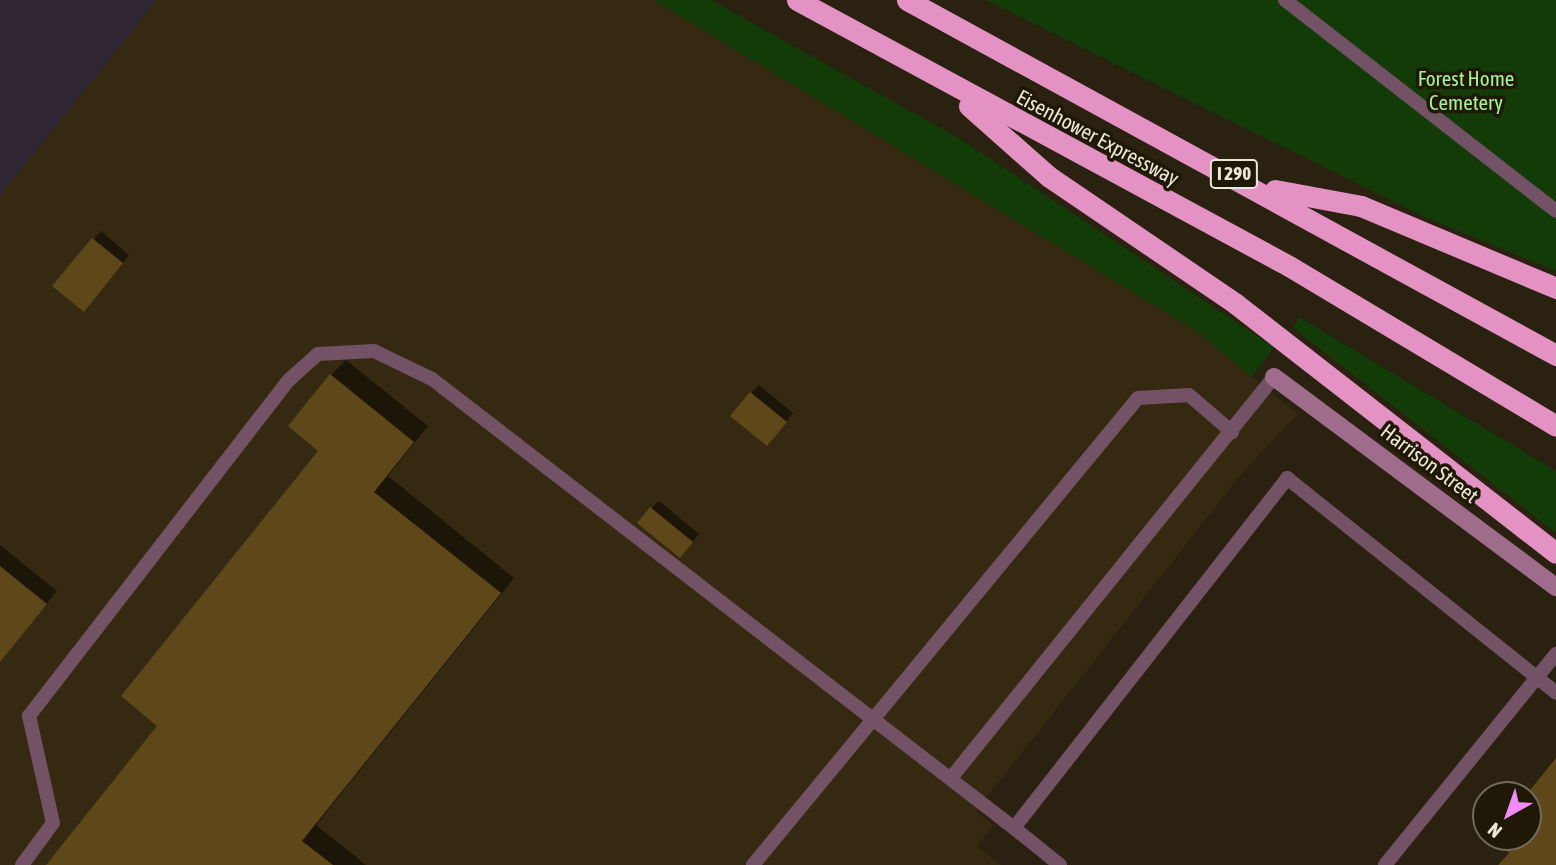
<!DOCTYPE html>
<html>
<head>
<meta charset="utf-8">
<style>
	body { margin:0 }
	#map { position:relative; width:1556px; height:865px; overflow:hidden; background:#2a2110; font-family:"Asap Condensed",sans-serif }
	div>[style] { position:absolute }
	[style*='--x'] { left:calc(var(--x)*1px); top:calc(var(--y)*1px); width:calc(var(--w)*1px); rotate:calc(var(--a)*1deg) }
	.commercial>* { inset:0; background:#302533 }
	.built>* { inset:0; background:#352a11 }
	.green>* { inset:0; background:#123b08 }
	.shadow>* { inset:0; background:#0007 }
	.building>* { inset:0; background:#5e481a }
	.lane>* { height:14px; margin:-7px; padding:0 7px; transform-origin:7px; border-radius:7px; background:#735265 }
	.secondary>* { height:18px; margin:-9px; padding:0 9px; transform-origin:9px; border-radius:9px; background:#a06c8b }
	.highway>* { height:21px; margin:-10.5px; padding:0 10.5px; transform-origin:10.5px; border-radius:10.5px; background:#e392c3 }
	span { translate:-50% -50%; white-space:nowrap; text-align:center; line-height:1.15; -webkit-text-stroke:7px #201807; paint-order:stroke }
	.shield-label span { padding:2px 5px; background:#201807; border:2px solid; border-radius:5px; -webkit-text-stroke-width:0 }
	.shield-label { font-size:19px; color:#ece6db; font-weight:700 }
	.park-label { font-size:21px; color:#a5f396 }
	.street-label { font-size:21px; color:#ece6db }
	.north { position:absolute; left:1472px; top:781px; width:70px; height:70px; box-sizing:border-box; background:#201807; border:2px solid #726a5c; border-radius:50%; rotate:220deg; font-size:19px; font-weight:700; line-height:28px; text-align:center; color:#ece6db }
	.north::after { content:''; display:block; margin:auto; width:24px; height:32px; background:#f18bf5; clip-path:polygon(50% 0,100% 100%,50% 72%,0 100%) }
</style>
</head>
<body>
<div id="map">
	<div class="commercial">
		<i style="clip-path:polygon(0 0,157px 0,0 196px)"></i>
	</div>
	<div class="built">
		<i style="clip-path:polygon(157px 0,654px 0,1195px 330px,1298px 414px,1243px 472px,976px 811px,993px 825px,977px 846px,1001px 865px,0 865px,0 196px)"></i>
	</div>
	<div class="green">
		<i style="clip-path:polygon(654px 0,711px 0,959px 138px,1274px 347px,1252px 377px,1195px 330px)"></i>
		<i style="clip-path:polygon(986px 0,1556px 0,1556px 271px,1427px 218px)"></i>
		<i style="clip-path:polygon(1299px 317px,1556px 471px,1556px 533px,1293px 328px)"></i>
	</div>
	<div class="shadow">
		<i style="clip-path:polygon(101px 231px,129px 255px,91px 302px,55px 286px)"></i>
		<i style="clip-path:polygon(346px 360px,428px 426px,388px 476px,514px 578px,316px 825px,366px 865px,48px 865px,160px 726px,321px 450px,331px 375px)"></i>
		<i style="clip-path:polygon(759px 385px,793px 413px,775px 436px,751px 393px)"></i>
		<i style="clip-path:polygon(659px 501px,699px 534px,688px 548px,651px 508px)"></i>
		<i style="clip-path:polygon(0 545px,57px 591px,0 661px)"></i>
	</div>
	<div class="building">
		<i style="clip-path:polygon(92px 238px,123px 263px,84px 312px,52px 286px)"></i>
		<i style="clip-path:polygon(330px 374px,414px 442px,374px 492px,501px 593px,302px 841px,333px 865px,46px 865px,157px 726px,121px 696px,318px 451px,288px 426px)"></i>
		<i style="clip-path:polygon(750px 392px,787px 422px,767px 446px,730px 416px)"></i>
		<i style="clip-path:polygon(650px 507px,693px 542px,680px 558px,637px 523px)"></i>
		<i style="clip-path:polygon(0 566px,47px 604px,0 662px)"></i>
		<i style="clip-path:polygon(1556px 758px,1556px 865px,1498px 865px,1509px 853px,1489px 837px,1528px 837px,1526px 795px)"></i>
	</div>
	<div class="lane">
		<i style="--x:1285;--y:0;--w:343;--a:37.9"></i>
		<i style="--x:951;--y:778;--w:515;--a:-51.15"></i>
		<i style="--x:22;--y:865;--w:52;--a:-53.6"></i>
		<i style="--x:53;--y:823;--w:110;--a:-102.6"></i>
		<i style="--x:29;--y:716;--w:425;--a:-52.3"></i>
		<i style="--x:289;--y:380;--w:39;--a:-42"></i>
		<i style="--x:318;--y:354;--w:56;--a:-3.1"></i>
		<i style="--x:374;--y:351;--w:64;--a:25.8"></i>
		<i style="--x:432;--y:379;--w:735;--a:37.65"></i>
		<i style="--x:753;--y:865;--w:605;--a:-50.5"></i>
		<i style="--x:1138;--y:398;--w:51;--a:-3.4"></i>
		<i style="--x:1189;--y:395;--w:57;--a:40.7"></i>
		<i style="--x:1060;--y:865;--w:59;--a:-141.2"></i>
		<i style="--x:1014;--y:828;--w:444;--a:-52"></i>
		<i style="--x:1287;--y:478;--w:344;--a:38.6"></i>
		<i style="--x:1385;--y:865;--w:272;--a:-51"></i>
	</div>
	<div class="secondary">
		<i style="--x:1274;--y:377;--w:352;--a:36.7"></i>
	</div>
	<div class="highway">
		<i style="--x:797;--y:0;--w:559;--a:28.4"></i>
		<i style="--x:1289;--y:266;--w:311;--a:30.9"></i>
		<i style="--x:907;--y:0;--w:740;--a:28.68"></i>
		<i style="--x:969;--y:106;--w:106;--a:41.5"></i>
		<i style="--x:1048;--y:176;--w:227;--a:34.2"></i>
		<i style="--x:1236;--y:304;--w:405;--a:37.9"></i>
		<i style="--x:1275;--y:190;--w:87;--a:10.5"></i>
		<i style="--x:1361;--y:206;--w:212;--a:22.8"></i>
	</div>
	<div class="shield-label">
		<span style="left:1234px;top:174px">I 290</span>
	</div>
	<div class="park-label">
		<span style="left:1466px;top:90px">Forest Home<br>Cemetery</span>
	</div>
	<div class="street-label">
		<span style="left:1098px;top:137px;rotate:28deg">Eisenhower Expressway</span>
		<span style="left:1430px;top:463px;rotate:37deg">Harrison Street</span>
	</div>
	<div class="north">N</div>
</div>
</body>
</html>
